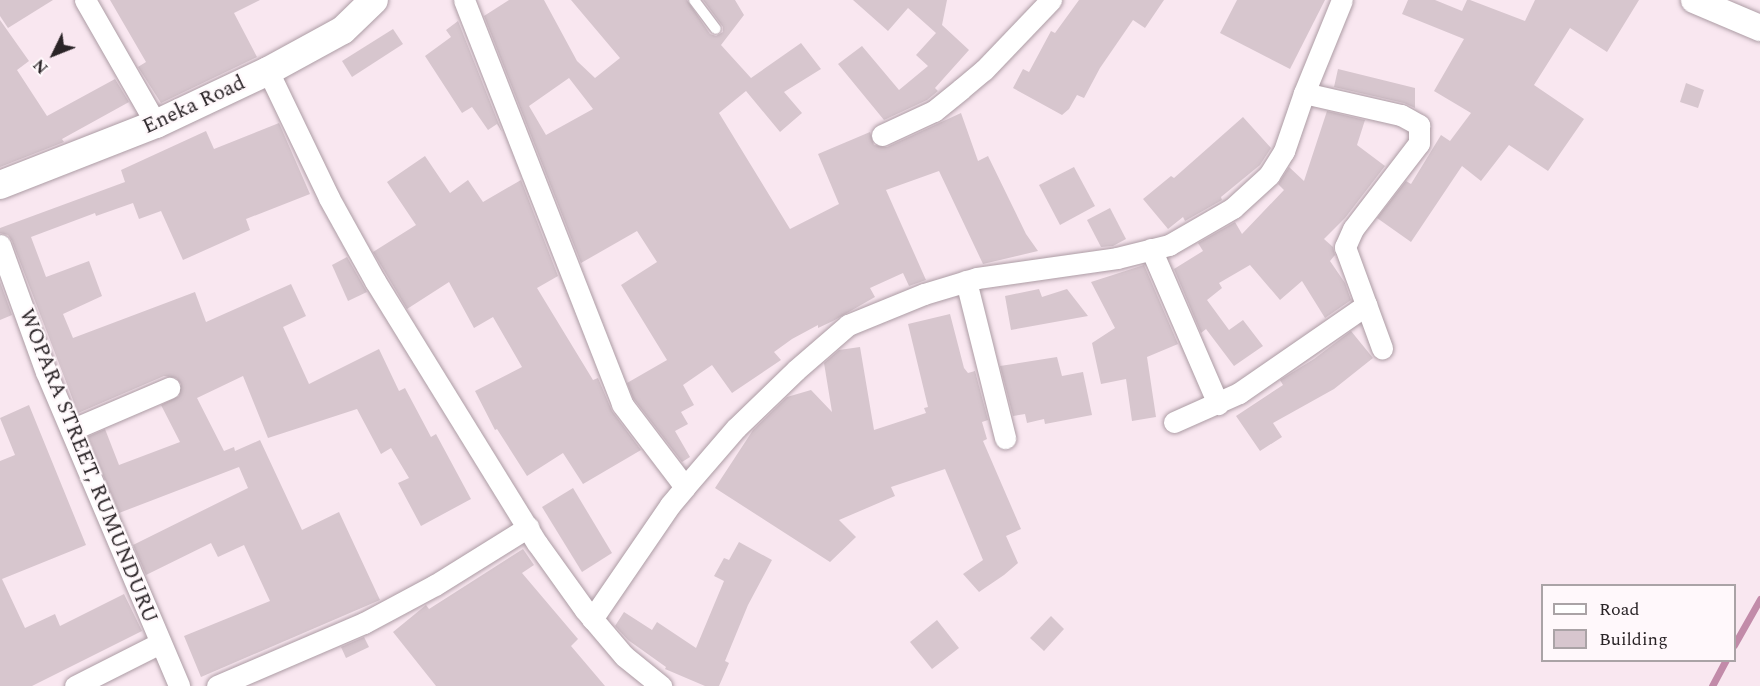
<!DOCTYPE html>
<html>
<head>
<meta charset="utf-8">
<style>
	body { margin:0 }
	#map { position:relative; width:1760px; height:686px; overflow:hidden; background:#f9e7f0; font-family:Spectral,serif }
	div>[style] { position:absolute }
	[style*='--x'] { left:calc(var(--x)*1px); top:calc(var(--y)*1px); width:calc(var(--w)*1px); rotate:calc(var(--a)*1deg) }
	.stream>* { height:7px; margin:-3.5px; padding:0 3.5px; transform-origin:3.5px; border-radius:3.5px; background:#c28ba9 }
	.building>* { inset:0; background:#d7c6ce }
	.roads { filter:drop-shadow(0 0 2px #ac9ca4) drop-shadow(0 0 2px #ac9ca4) }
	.service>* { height:10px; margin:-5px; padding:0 5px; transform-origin:5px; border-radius:5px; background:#fff }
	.minor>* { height:21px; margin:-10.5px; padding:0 10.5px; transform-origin:10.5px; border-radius:10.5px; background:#fff }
	.tertiary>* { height:26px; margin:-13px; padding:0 13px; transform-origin:13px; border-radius:13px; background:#fff }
	.secondary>* { height:28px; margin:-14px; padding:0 14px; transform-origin:14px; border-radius:14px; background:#fff }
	span { translate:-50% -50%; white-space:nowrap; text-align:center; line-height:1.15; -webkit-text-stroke:4.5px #fff8fb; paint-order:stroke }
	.street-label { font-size:21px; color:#2a2427 }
	.legend { position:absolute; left:1541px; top:584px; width:195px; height:78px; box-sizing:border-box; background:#fff8fb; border:2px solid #aaa3a6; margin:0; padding:8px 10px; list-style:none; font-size:18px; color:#2a2427 }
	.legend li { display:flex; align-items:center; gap:12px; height:30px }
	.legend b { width:30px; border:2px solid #aaa3a6 }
	.north { position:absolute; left:24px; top:24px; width:60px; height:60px; -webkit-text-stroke:4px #fff8fb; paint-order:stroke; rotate:227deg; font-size:16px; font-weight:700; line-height:24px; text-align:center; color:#2a2427 }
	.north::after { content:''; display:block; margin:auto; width:21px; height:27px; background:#2a2427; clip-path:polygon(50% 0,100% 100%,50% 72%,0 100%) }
</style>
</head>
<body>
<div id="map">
	<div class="stream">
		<i style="--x:1734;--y:645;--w:53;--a:-60.5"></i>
		<i style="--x:1712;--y:686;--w:30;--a:-62"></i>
	</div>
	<div class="building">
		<i style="clip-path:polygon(0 0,53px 0,8px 28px,0 16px)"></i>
		<i style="clip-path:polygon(110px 0,260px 0,234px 13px,257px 57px,161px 103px,138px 67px,146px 62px)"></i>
		<i style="clip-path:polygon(evenodd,509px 0,544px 0,577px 61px,595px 78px,620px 58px,571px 0,687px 0,710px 34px,716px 36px,723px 32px,723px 27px,703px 0,735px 0,744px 15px,721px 45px,751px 78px,801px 43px,821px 69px,784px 92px,802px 113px,780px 132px,746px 91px,719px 113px,790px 229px,839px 204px,818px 154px,870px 132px,874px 145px,887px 147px,961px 113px,978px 161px,988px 156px,1026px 234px,1038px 251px,983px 264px,939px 171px,886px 190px,926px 280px,909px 286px,903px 273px,870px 288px,875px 297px,833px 321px,818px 328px,818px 325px,792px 339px,774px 352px,781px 360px,732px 393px,712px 365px,683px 385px,694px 405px,681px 412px,688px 424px,675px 431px,690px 457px,682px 462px,633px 398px,627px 383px,667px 360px,621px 285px,657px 262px,637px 231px,581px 263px,484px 16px,509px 0,569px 78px,593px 109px,546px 135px,529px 106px,569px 78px)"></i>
		<i style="clip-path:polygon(853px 0,947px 0,942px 25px,969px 50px,935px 88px,938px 91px,927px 100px,884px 120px,838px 64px,862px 46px,899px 90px,928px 66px,916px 55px,936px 33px,908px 8px,888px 31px)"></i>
		<i style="clip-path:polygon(1079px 0,1164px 0,1145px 28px,1133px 20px,1100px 68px,1084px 98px,1077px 95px,1069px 109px,1062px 115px,1013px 88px,1023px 69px,1029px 72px,1051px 31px,1055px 33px)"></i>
		<i style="clip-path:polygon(1237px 0,1325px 0,1290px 69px,1220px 33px)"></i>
		<i style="clip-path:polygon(1408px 0,1435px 0,1462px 11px,1467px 0,1470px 0,1525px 21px,1535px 0,1639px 0,1607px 52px,1570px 28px,1534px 85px,1584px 119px,1548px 171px,1509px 145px,1481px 181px,1462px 166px,1411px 242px,1377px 218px,1406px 181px,1411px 184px,1441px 135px,1450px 141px,1471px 113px,1434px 91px,1464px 39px,1402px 14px)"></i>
		<i style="clip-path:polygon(0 20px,29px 61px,17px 70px,47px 116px,115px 79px,129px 102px,62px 139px,64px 142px,0 167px)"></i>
		<i style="clip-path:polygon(458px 21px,502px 132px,497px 124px,488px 130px,472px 107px,462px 113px,425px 56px,451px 37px,446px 30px)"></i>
		<i style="clip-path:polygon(393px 29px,403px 44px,352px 77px,342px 61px)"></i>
		<i style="clip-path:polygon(1338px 69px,1415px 88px,1415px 108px,1404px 103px,1334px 87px)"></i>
		<i style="clip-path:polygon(1686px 83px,1704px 90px,1698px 108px,1680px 102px)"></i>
		<i style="clip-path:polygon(1327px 111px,1365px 120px,1357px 145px,1385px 166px,1345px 218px,1324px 239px,1333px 247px,1335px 255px,1330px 261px,1345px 283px,1351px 300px,1325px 318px,1302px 281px,1280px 300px,1250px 265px,1219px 283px,1222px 288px,1207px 300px,1229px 330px,1243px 320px,1263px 346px,1234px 366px,1206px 329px,1201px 333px,1174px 269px,1203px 251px,1198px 243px,1235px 222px,1242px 234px,1284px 190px,1278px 184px,1289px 167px,1304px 181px)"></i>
		<i style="clip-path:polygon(1243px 117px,1271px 148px,1260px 165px,1221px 197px,1222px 200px,1185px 221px,1183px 217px,1168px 229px,1143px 199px,1171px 176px,1174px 178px)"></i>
		<i style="clip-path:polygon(279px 123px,310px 194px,246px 219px,250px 230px,183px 260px,161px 211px,139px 219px,133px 203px,96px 216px,95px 213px,31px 237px,46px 277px,89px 261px,102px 296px,63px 314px,73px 338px,195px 292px,206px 322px,291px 284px,306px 316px,283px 327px,309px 384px,379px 349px,399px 391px,405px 388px,431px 437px,436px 434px,471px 499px,421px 526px,398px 483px,409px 478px,391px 448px,381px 454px,357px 409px,268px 438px,243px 376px,197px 398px,224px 451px,234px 447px,235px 451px,260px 440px,302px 530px,339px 512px,380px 600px,201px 677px,184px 636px,270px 601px,244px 545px,218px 557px,211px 543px,146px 575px,133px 545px,248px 488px,239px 467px,119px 513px,87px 437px,105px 429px,119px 465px,180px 442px,161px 405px,179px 396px,181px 384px,176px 378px,164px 376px,78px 413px,12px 241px,8px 235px,0 233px,0 228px,125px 182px,121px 170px,206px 131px,214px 149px)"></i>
		<i style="clip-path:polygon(425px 156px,450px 193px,468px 180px,483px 202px,521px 180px,558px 276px,537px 288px,593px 380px,598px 378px,612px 411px,641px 450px,583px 484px,563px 453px,527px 476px,497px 429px,495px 430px,475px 391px,522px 367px,493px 317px,474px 328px,449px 282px,407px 309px,373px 252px,416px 225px,387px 182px)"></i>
		<i style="clip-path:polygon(1074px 167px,1095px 206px,1060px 225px,1039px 185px)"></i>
		<i style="clip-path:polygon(1110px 208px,1126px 239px,1113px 246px,1101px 247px,1087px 220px)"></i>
		<i style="clip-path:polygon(347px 257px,367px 292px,348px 301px,332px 265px)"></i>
		<i style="clip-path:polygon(1144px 265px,1178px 344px,1147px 357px,1156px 417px,1132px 421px,1126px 379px,1101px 384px,1092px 343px,1115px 328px,1091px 282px)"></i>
		<i style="clip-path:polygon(0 282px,12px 315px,0 320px)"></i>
		<i style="clip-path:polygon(1039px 289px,1042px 297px,1067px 289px,1088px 316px,1011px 330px,1005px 296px)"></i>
		<i style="clip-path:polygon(950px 314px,964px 368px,968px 373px,975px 371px,988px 420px,982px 422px,987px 439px,983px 441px,1021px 529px,1006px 536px,1018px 563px,1004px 575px,979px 592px,963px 574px,983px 560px,945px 469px,891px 487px,895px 496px,839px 520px,856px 537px,830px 562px,715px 488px,753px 430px,787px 397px,811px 390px,832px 412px,824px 363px,839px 350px,860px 347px,874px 430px,926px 413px,924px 408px,928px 407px,908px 324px)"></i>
		<i style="clip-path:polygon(1351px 331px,1373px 358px,1334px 389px,1273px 423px,1282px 437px,1260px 451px,1236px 416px,1283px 385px,1280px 380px,1314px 359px)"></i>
		<i style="clip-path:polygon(1057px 357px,1062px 376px,1083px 372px,1092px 415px,1045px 424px,1044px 419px,1027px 423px,1025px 414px,1013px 416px,1000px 366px)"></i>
		<i style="clip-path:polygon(29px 405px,86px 545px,2px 579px,25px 628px,55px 614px,60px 626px,124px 594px,142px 631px,32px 686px,0 686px,0 461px,15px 455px,0 418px)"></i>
		<i style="clip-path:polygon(573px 488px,612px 553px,582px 572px,542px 507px)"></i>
		<i style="clip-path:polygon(739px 542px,772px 560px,748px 605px,725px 661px,729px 663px,719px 686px,705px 686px,665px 669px,666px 667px,628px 640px,615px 626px,624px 612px,652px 630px,657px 622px,696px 648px,724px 581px,714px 576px,724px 558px,729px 560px)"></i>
		<i style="clip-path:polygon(523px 549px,534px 565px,522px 573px,578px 639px,571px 646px,605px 686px,436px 686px,393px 632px,426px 605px,429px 609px)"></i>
		<i style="clip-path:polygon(1051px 616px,1064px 629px,1044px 651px,1030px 638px)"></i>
		<i style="clip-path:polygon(937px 620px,959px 648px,932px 669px,910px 642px)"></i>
		<i style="clip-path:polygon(364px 637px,369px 647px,346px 658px,341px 647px)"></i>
	</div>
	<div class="roads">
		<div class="service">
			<i style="--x:694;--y:0;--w:36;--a:53"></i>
		</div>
		<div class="minor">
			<i style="--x:85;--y:0;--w:143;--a:60.2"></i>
			<i style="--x:464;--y:0;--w:434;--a:68.6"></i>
			<i style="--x:622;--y:404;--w:104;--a:52.8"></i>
			<i style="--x:268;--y:71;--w:141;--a:64.3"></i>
			<i style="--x:329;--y:198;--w:95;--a:61"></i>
			<i style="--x:375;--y:281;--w:308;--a:58.3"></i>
			<i style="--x:537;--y:543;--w:82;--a:54.4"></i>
			<i style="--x:585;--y:610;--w:60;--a:49.7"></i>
			<i style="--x:624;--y:656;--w:48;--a:39"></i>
			<i style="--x:1304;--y:93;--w:99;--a:12.8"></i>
			<i style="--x:1401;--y:115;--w:21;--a:29"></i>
			<i style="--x:1419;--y:125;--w:18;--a:90"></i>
			<i style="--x:1419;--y:143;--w:108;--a:127.5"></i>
			<i style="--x:1353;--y:229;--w:20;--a:114"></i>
			<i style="--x:1345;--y:247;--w:108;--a:69.9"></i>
			<i style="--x:882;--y:135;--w:57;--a:-24.8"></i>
			<i style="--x:934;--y:111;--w:35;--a:-39"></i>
			<i style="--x:961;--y:89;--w:30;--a:-40"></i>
			<i style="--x:984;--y:70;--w:97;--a:-46.3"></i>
			<i style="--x:0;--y:245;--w:135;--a:70.1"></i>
			<i style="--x:46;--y:372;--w:341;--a:67"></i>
			<i style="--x:1151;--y:249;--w:169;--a:66.6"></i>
			<i style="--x:966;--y:281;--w:162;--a:76"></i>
			<i style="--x:1174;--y:422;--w:71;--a:-24"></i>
			<i style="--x:1239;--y:393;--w:155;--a:-34.7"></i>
			<i style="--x:71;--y:430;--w:107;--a:-23.2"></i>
			<i style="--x:592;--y:619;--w:138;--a:-55.6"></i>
			<i style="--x:670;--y:505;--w:23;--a:-50"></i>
			<i style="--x:685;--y:487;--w:78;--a:-49.2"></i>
			<i style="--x:736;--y:428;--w:83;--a:-44"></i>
			<i style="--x:796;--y:370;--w:69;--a:-40.9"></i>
			<i style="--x:848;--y:325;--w:82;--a:-22.2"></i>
			<i style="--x:924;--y:294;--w:55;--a:-16.8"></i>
			<i style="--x:977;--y:278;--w:141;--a:-8.1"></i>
			<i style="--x:1117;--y:258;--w:54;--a:-14"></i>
			<i style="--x:1169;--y:245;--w:74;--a:-30"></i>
			<i style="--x:1233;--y:208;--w:49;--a:-42.5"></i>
			<i style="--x:1269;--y:175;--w:28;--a:-58"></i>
			<i style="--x:1284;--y:151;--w:61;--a:-71"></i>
			<i style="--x:1304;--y:93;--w:100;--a:-67.8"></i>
			<i style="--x:75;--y:686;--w:95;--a:-26.8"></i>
			<i style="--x:217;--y:686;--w:160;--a:-23.2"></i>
			<i style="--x:364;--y:623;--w:81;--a:-28.2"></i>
			<i style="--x:435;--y:585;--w:110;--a:-31.9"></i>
		</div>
		<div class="tertiary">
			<i style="--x:1694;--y:0;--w:72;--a:23"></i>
		</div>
		<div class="secondary">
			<i style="--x:0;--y:185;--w:168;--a:-21.4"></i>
			<i style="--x:156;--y:124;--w:124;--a:-25.3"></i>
			<i style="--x:268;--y:71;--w:85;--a:-28.7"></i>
			<i style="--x:343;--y:30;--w:43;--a:-44.1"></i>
		</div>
	</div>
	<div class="street-label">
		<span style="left:194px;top:105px;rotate:-25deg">Eneka Road</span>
		<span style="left:88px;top:466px;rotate:68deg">WOPARA STREET, RUMUNDURU</span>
	</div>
	<ul class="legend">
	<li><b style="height:8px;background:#fff"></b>Road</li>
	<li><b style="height:16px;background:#d7c6ce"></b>Building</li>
	</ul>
	<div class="north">N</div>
</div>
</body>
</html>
